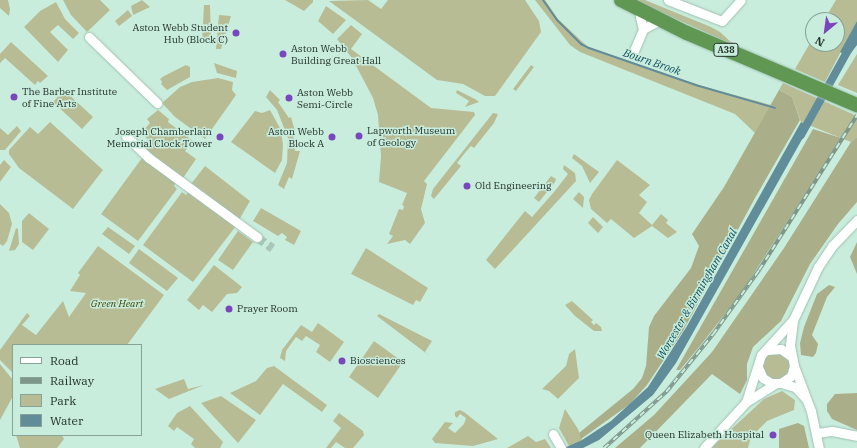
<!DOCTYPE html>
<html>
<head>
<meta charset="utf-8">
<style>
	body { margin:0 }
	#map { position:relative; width:857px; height:448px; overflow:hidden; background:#c9eddd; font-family:"IBM Plex Serif",serif }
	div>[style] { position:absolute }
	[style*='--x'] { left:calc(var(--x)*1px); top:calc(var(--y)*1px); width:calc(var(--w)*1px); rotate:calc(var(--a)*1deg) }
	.green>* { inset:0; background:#b8bc95 }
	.round { border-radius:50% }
	.forest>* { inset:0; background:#abaf89 }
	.water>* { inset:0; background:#618d9b }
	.stream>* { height:2px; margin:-1px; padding:0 1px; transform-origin:1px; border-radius:1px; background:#618d9b }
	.canal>* { height:8px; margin:-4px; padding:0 4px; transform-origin:4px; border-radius:4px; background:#618d9b }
	.minor-tunnel>* { height:9px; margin-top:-4.5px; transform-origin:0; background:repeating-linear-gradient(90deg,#a8c7b9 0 9px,transparent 0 13.5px) }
	.roads { filter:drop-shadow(0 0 1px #9fc1b2) drop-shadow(0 0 1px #9fc1b2) }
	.minor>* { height:9px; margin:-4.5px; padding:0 4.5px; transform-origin:4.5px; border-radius:4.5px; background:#fff }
	.highway>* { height:14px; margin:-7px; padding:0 7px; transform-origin:7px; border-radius:7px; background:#609752 }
	.rail>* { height:3.5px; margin-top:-1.75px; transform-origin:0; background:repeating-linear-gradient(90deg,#c9eddd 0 6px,#7d978b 0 12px); box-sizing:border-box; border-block:1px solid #7d978b }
	.dots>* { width:11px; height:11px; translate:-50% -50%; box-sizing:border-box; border:2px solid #c9eddd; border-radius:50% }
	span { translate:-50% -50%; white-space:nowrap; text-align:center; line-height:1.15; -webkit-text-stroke:3px #c9eddd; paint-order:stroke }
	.shield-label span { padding:1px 3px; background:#c9eddd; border:1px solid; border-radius:3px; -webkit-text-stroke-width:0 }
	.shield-label { font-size:9px; color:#23312b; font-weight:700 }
	.poi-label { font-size:10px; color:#23312b }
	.right { translate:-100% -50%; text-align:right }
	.left { translate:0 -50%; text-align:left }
	.park-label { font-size:10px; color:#414400; font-style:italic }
	.water-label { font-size:11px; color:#0c4d5d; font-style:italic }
	.legend { position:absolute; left:12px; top:344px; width:130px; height:92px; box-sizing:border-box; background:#c9eddd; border:1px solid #87a296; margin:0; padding:5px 7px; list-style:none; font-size:12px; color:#23312b }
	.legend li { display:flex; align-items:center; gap:8px; height:20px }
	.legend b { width:20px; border:1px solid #87a296 }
	.north { position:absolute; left:805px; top:12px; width:40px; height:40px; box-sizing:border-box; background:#c9eddd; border:1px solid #87a296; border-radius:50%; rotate:209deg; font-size:11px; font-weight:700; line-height:16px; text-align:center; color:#23312b }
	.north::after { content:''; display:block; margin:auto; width:14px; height:18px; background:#7a46bd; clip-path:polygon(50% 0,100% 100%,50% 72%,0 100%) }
</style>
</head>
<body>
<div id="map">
	<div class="green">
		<i style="clip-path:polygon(0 0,8px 0,10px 9px,9px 16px,0 8px)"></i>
		<i style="clip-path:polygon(63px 0,100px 0,110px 10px,87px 32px,71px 15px)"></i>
		<i style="clip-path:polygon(142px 0,150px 7px,133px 15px,131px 6px)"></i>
		<i style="clip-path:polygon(285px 0,313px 0,313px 2px,304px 11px)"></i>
		<i style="clip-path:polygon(368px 0,381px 9px,388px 0,525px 0,539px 21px,541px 32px,495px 96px,485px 96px,463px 84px,437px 80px,329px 1px)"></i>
		<i style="clip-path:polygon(535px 0,545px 0,558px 19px,588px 47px,702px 86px,771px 105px,755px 133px,735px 114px,580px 52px,570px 45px)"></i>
		<i style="clip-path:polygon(634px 0,645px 0,711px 27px,720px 32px,734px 45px)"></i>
		<i style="clip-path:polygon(836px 0,857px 0,857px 21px,825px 82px,795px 69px,813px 38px,813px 44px,837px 44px,837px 20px,824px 20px)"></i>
		<i style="clip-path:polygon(56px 2px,65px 19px,79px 33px,73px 39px,58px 25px,50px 32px,68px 50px,58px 62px,24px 27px,40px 11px)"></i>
		<i style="clip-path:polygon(204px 5px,210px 5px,211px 43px,202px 43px)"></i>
		<i style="clip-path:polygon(326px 6px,346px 20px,333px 34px,318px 21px)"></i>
		<i style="clip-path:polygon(128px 10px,132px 16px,119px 26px,115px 21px)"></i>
		<i style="clip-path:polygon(219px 15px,231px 16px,221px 49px,216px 49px)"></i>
		<i style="clip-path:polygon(351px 25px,362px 34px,351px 49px,431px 108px,474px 112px,475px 115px,424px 181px,427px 184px,421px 209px,425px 223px,410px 244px,405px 240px,387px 244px,393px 236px,389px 234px,399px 209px,403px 210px,404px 206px,402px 205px,407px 193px,379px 182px,381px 156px,378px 115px,373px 98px,352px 58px,337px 39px)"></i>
		<i style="clip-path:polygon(11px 42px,48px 76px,40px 83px,38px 81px,35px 85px,5px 58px,0 63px,0 54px)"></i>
		<i style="clip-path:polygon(857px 54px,857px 93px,838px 85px)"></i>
		<i style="clip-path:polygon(214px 63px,237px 71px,236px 78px,217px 73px)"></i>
		<i style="clip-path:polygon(186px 65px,190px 67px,190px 77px,167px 90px,161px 84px,162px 82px,160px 79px,164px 76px)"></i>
		<i style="clip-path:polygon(531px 65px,534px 67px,516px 91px,513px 89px)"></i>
		<i style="clip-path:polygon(218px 78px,233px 82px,232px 90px,236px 95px,205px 139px,175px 117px,162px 103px,180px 87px,192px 82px)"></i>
		<i style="clip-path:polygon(783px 83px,857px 116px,857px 137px,851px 142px,801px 122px,792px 97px,779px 90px)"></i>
		<i style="clip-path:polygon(64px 90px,93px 117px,82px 129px,53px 102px)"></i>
		<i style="clip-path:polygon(270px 90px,280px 100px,278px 102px,289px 118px,291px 117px,295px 131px,293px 132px,295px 151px,300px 151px,292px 179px,289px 177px,284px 189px,278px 185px,287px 163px,288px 138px,277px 110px,266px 97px)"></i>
		<i style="clip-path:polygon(457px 90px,475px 99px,479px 102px,465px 107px,469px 101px,456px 93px)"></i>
		<i style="clip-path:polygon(158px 110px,169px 119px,168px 122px,193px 141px,185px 151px,196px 159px,183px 178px,142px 146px,148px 140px,142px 132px,150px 123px,147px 119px)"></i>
		<i style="clip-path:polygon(270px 110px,281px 130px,283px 145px,282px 160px,275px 173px,231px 142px,255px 111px,262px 113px)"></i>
		<i style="clip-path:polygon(493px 113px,498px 114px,494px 123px,474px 148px,471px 146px,464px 154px,457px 163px,461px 166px,434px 199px,431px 196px,433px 189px)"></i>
		<i style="clip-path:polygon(50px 122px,103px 170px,73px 209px,19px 168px,9px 154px,9px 150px,30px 127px,38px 134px)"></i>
		<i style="clip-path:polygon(17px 126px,21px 131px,5px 150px,0 150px,0 128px,8px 135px)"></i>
		<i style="clip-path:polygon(574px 154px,599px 172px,590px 183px,582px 166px,572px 158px)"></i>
		<i style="clip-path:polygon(142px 158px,177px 181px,174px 186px,177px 189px,138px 241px,101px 214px)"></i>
		<i style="clip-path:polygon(4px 160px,11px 167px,0 182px,0 165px)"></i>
		<i style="clip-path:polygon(617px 160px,650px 185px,639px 195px,647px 202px,639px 213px,652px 225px,661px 214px,668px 220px,666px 223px,677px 232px,668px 238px,652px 226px,634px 238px,611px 219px,607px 223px,591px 209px,589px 200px,592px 194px)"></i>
		<i style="clip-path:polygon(564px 165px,575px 173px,576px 181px,495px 269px,486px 260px,525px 211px,532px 217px,554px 192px,568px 174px,563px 169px)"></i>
		<i style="clip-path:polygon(205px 166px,250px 201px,239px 220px,191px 184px)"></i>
		<i style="clip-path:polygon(551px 176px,556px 179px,555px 182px,539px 202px,534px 198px)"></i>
		<i style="clip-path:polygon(189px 191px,236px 226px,193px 282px,143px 245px,182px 192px,186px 195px)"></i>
		<i style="clip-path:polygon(579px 192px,584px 197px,583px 208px,573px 199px)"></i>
		<i style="clip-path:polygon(0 204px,9px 213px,12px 224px,7px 241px,3px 246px,0 244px)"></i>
		<i style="clip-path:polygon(261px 208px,301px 231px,294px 245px,285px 240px,287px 237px,282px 233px,278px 236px,253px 221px)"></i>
		<i style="clip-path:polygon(29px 213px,49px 229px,33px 250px,22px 242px,22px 221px)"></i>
		<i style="clip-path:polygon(593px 217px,603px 227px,598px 233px,588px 223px)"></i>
		<i style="clip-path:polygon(108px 227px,135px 246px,129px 254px,102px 234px)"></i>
		<i style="clip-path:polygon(16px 228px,18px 229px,19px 244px,15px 250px,9px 251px)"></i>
		<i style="clip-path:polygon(238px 231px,253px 242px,233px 270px,218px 260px)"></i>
		<i style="clip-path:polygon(98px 246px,164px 295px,127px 345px,13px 345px,13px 373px,0 360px,0 350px,27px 313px,30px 316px,22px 325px,36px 335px,63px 301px,69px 317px,86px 293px,70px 291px,80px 275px,78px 273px)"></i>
		<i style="clip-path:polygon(366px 248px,428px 288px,420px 302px,416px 300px,413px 305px,351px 274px)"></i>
		<i style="clip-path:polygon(139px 249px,178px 278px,167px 291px,129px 263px)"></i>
		<i style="clip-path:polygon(214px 265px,242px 287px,237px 293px,227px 294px,212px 312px,203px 305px,199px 310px,187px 300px)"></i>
		<i style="clip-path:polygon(572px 301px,593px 320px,591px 322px,594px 325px,596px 323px,601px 327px,602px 331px,594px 331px,575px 316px,565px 305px)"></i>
		<i style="clip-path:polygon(379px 314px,432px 341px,425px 352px,431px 357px,377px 316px)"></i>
		<i style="clip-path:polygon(318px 323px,344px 342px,330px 362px,316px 352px,320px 345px,306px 336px,302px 341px,296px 337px,286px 351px,285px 361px,280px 358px,282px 350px,301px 325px,312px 332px)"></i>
		<i style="clip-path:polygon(374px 341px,403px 362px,378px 398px,349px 377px)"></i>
		<i style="clip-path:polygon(575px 349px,579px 378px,558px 399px,549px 391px,542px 389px,566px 366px,569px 354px)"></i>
		<i class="round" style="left:762px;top:351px;width:28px;height:28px"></i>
		<i style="clip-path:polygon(0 364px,13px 380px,12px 398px,0 420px)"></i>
		<i style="clip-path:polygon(274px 366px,327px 405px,322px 412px,283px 384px,260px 415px,230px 393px,256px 381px,267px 368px)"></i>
		<i style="clip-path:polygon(184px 379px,188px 389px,204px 385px,169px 399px,155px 389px)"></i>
		<i style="clip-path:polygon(782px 391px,795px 400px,794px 410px,767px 421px,751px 437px,748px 448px,711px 448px,764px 399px)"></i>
		<i style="clip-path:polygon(221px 396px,256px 420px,238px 443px,201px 403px)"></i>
		<i style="clip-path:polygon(190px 406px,223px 442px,220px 448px,195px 448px,191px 444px,194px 439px,177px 427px,174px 431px,168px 426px,177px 413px)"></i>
		<i style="clip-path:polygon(565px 409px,578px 429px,582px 440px,569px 446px,559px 428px)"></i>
		<i style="clip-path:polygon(460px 410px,464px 412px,498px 439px,473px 446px,435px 443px,432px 439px,445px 422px,453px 423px,448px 428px,455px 433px,464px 424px,466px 418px,460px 414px,457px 418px,455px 416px,455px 412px)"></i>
		<i style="clip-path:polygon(339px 413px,363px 431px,364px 435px,353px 448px,345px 448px,336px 442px,331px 448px,326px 448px,341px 428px,333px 421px)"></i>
		<i style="clip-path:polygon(16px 435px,62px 435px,64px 439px,57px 448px,20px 448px)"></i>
		<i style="clip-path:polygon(528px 436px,536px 442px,545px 439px,551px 448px,507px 448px)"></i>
	</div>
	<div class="forest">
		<i style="clip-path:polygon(779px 90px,792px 97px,800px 120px,755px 198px,683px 331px,647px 385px,630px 404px,581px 439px,579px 433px,633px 389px,642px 378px,646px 366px,649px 327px,654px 316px,691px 268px,699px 246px,692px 234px,724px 187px)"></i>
		<i style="clip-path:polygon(813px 129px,841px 138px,742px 292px,700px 346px,680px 370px,676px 370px)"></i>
		<i style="clip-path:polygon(857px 137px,857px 202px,838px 224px,810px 264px,781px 321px,753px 347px,747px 364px,747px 380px,740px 394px,712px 374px,640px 448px,615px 448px,654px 415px,712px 352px,784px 248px,851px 142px)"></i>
		<i style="clip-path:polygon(857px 242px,857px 274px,850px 257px)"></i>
		<i style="clip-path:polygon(829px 285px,835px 287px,827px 297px,812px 335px,818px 344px,816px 353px,813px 357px,801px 355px,800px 343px,804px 327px,817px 294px)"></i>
		<i style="clip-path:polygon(857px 393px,857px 430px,832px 419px,827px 411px,827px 404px,835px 394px)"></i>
		<i style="clip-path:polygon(798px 423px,804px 426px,809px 448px,779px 448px,779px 429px)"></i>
	</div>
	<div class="water">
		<i style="clip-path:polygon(857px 21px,857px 45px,848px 57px,840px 52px)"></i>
		<i style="clip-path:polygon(801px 122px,809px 127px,676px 363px,653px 395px,599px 440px,583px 448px,564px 448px,582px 440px,611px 421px,648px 387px,687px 326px)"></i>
	</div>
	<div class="stream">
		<i style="--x:543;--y:0;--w:24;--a:55"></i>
		<i style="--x:557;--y:20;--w:34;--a:45"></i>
		<i style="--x:581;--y:44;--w:9;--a:27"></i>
		<i style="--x:589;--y:48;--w:116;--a:19.1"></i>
		<i style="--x:699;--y:86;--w:79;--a:16.1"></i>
	</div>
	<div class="canal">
		<i style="--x:801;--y:135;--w:115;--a:-61"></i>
	</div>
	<div class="minor-tunnel">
		<i style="--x:257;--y:237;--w:19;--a:35"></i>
	</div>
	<div class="roads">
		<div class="minor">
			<i style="--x:668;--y:0;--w:58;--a:21.3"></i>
			<i style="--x:722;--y:21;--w:28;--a:-48"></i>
			<i style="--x:641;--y:12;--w:5;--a:101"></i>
			<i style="--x:640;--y:17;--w:12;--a:76"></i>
			<i style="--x:643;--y:29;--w:17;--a:-28"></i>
			<i style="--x:89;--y:37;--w:95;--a:44.1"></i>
			<i style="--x:633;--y:53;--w:26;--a:-67"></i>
			<i style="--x:126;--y:136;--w:32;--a:44"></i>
			<i style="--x:149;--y:158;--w:134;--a:36.2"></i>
			<i style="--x:767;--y:350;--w:14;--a:-4"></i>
			<i style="--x:781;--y:349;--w:14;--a:36"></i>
			<i style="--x:794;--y:366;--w:48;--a:69.3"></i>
			<i style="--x:811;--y:411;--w:38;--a:78"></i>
			<i style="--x:758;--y:367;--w:12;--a:66"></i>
			<i style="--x:763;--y:378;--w:9;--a:32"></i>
			<i style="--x:771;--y:383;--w:10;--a:0"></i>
			<i style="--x:781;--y:383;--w:12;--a:-35"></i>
			<i style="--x:791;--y:376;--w:10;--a:-73"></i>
			<i style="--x:794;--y:366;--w:21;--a:-101"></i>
			<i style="--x:790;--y:345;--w:25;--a:-83"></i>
			<i style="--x:781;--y:383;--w:15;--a:16"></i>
			<i style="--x:795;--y:387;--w:16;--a:47"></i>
			<i style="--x:746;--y:402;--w:49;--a:-72.3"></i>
			<i style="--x:761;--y:355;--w:47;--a:-47.6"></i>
			<i style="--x:793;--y:320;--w:59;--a:-64.7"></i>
			<i style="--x:818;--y:267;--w:25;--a:-56"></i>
			<i style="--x:832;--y:246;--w:36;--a:-46"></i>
			<i style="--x:817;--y:433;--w:15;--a:-8"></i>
			<i style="--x:832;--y:431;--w:25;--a:11"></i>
			<i style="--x:553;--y:434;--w:16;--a:60"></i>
			<i style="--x:704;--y:448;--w:62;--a:-47.6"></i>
			<i style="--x:746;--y:402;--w:34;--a:-32"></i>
		</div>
		<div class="highway">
			<i style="--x:621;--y:0;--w:74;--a:26.6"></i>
			<i style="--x:687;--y:33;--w:185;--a:23"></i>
		</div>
	</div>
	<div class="rail">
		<i style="--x:604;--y:448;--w:84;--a:-42.1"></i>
		<i style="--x:666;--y:392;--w:75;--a:-51"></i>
		<i style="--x:713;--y:334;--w:79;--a:-54.3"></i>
		<i style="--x:759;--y:270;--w:183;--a:-57.7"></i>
	</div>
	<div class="dots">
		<i style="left:236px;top:33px;background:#7a46bd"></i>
		<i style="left:283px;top:54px;background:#7a46bd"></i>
		<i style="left:14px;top:97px;background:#7a46bd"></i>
		<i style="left:289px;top:98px;background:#7a46bd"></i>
		<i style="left:359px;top:136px;background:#7a46bd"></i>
		<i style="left:220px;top:137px;background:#7a46bd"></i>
		<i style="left:332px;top:137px;background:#7a46bd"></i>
		<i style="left:467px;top:186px;background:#7a46bd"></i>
		<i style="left:229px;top:309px;background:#7a46bd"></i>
		<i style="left:342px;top:361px;background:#7a46bd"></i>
		<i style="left:773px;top:435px;background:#7a46bd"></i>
	</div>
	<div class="shield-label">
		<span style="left:726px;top:50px">A38</span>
	</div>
	<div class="poi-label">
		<span class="right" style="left:228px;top:33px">Aston Webb Student<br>Hub (Block C)</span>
		<span class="left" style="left:291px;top:54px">Aston Webb<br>Building Great Hall</span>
		<span class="left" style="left:22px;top:97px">The Barber Institute<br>of Fine Arts</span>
		<span class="left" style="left:297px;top:98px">Aston Webb<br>Semi-Circle</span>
		<span class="left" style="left:367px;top:136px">Lapworth Museum<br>of Geology</span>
		<span class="right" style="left:212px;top:137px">Joseph Chamberlain<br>Memorial Clock Tower</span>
		<span class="right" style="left:324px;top:137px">Aston Webb<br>Block A</span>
		<span class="left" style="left:475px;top:186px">Old Engineering</span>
		<span class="left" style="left:237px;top:309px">Prayer Room</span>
		<span class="left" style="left:350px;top:361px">Biosciences</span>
		<span class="right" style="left:764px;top:435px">Queen Elizabeth Hospital</span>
	</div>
	<div class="park-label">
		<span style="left:117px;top:304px">Green Heart</span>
	</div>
	<div class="water-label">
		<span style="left:652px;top:62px;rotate:19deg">Bourn Brook</span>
		<span style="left:697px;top:294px;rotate:-60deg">Worcester &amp; Birmingham Canal</span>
	</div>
	<ul class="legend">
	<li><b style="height:5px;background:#fff"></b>Road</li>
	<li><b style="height:5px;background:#7d978b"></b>Railway</li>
	<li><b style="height:11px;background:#b8bc95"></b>Park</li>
	<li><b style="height:11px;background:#618d9b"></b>Water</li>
	</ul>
	<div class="north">N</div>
</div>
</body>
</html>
